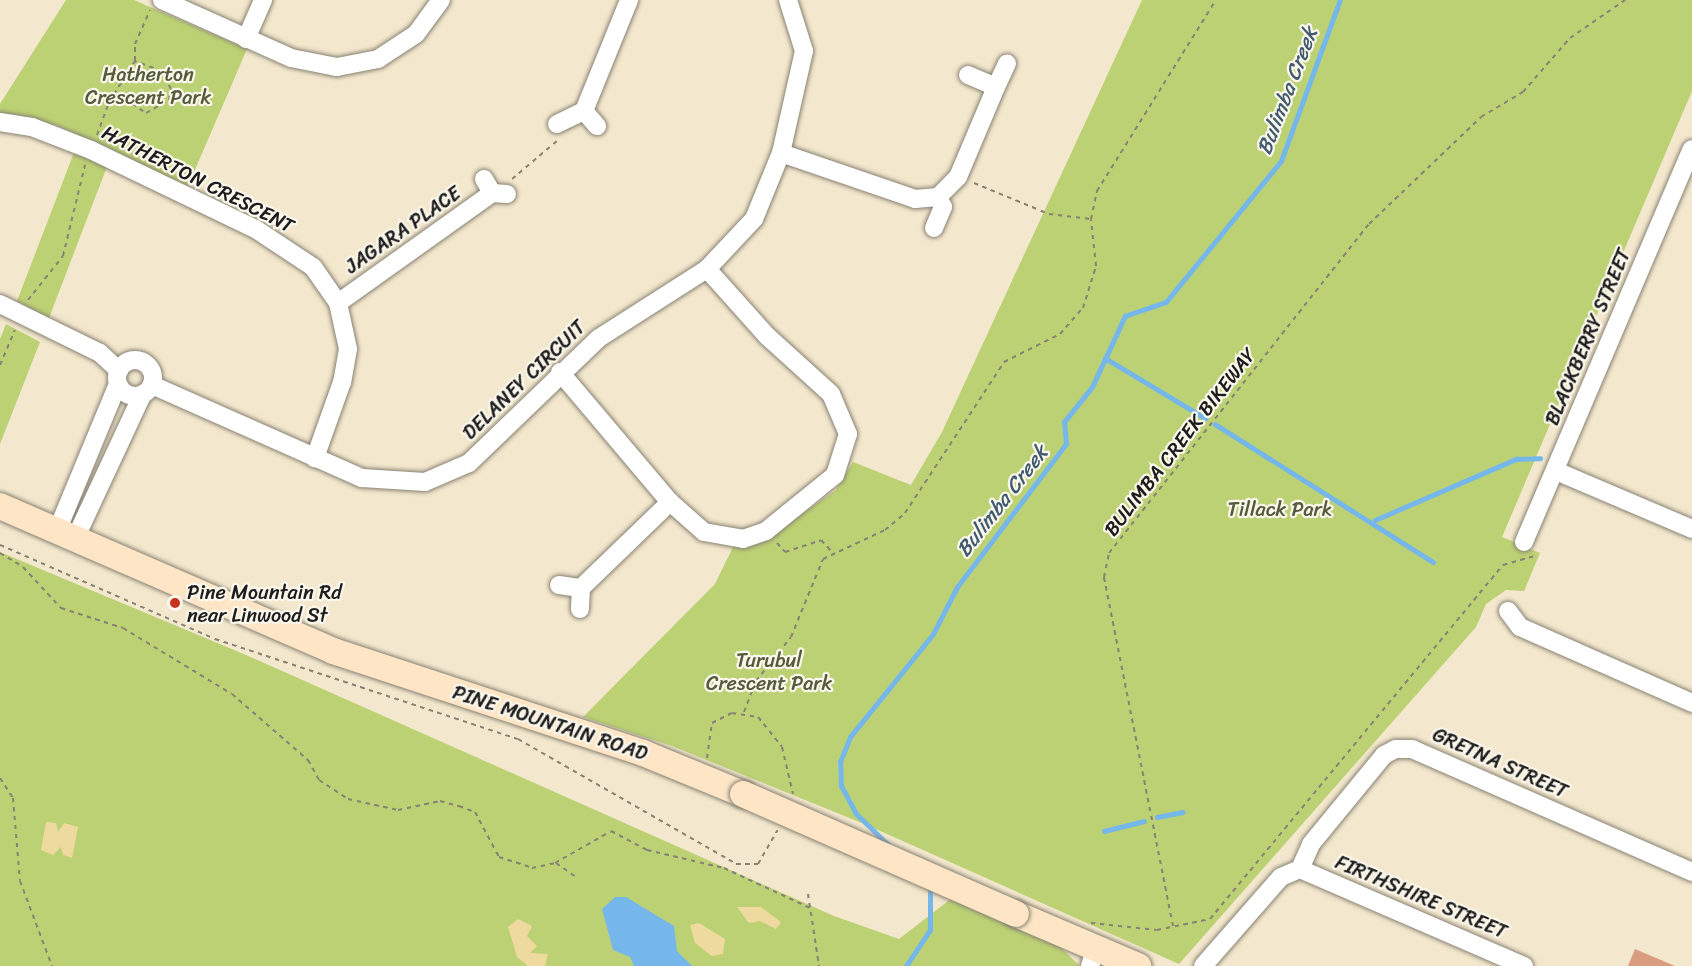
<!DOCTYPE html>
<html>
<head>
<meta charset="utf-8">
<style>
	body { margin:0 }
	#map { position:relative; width:1692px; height:966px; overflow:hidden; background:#f3e7cd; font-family:Sriracha,sans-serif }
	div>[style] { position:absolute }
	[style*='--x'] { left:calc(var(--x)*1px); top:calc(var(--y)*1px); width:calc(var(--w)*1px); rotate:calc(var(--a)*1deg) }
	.green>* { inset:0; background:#bcd174 }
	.sand>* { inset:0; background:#eeda9e }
	.water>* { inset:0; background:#76b7eb }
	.stream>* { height:4.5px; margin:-2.25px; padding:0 2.25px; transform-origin:2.25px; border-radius:2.25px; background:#76b7eb }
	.building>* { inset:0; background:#da9d7f }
	.path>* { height:2px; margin-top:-1px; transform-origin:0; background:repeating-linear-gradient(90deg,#888274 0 4.5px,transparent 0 9px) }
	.roads { filter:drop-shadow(0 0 2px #888274) drop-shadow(0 0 2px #888274) }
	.street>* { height:18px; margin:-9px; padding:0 9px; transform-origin:9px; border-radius:9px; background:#fff }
	.street>.ring { margin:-9px; padding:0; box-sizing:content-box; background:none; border:18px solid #fff; border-radius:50% }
	.secondary>* { height:26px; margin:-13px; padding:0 13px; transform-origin:13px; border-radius:13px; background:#fde5c5 }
	.bridges { filter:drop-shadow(0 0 2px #888274) drop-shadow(0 0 2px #888274) }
	.secondary-bridge>* { height:26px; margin:-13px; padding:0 13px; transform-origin:13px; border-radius:13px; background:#fde5c5 }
	.dots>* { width:16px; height:16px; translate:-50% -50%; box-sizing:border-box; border:3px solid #fbf7ec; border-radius:50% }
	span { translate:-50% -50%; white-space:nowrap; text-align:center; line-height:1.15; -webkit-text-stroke:4.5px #fbf7ec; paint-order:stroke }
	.park-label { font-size:20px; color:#545b3b }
	.street-label { font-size:20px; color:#1c1c1c }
	.poi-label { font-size:20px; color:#1c1c1c }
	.left { translate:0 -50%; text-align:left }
	.water-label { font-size:21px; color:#405a6f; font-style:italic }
</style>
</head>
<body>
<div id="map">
	<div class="green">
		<i style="clip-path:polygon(66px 0,134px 0,247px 49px,188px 186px,56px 125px,0 114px,0 104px)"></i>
		<i style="clip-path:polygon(1142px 0,1692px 0,1692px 91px,1502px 537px,1540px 553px,1524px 591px,1506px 590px,1486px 604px,1476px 627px,1179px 964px,869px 826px,672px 746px,583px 717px,715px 584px,733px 547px,767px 539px,836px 490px,853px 462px,911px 485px,942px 432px)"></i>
		<i style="clip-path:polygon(75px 150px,108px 164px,49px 318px,17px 301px)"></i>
		<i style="clip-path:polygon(6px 324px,40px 342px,0 444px,0 339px)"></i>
		<i style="clip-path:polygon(0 552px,246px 655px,834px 916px,899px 939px,952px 898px,1057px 944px,1080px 966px,0 966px)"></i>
	</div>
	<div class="sand">
		<i style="clip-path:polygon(46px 822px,56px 823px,58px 832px,64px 823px,78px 827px,72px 858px,63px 855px,61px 847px,53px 855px,41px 850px)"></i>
		<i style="clip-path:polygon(737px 907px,761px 907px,781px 922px,776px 929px,760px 921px,749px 923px)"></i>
		<i style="clip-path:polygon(518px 919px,532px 926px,527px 936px,537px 946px,530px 953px,548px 954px,545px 966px,528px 966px,517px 957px,508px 927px)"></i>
		<i style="clip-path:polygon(699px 923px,725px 939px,723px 954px,712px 956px,695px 943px,690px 925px)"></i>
	</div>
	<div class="water">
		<i style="clip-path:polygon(615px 897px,626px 897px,674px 926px,677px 951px,692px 966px,634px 966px,630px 957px,613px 950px,602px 909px)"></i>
	</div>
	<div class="stream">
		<i style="--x:1105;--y:358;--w:117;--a:31"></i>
		<i style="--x:1215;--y:424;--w:258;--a:32.3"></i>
		<i style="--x:1375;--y:520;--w:154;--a:-23.4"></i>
		<i style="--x:1516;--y:459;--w:24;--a:-2"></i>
		<i style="--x:1157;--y:817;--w:26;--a:-11"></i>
		<i style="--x:1104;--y:831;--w:41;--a:-14"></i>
		<i style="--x:890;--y:847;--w:47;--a:-135.9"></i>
		<i style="--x:856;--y:814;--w:32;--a:-118"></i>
		<i style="--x:841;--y:786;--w:24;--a:-92"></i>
		<i style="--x:840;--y:762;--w:27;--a:-68"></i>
		<i style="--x:850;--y:737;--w:132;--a:-51.1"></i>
		<i style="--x:933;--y:634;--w:53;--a:-62.9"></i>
		<i style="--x:957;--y:587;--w:180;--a:-52.7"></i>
		<i style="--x:1066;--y:444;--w:22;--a:-95"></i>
		<i style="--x:1064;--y:422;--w:45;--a:-51.3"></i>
		<i style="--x:1092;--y:387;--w:78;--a:-65.1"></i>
		<i style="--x:1125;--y:316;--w:43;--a:-18.9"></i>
		<i style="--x:1166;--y:302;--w:182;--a:-50.8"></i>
		<i style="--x:1281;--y:161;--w:171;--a:-69.9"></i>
		<i style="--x:906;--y:966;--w:43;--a:-56.3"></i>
		<i style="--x:930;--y:930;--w:43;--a:-90"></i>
	</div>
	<div class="building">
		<i style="clip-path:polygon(1635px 949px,1675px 966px,1628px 966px)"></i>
	</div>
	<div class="path">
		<i style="--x:118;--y:93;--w:34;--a:36"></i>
		<i style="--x:146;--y:113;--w:26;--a:-29"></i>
		<i style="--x:169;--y:100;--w:11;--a:-80"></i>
		<i style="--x:171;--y:89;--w:20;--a:-117"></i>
		<i style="--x:162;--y:71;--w:29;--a:-160"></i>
		<i style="--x:97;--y:135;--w:35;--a:-70"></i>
		<i style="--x:109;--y:102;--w:49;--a:-57.6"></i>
		<i style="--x:135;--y:61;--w:17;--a:-90"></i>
		<i style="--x:135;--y:44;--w:37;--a:-66"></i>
		<i style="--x:512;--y:179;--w:60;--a:-40.3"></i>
		<i style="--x:974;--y:183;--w:81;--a:22.5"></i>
		<i style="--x:1049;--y:214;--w:42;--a:6.8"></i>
		<i style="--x:28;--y:300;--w:56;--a:-51.5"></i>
		<i style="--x:63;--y:256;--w:94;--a:-76.4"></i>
		<i style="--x:0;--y:365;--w:38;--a:-67"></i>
		<i style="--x:777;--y:543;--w:12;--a:48"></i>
		<i style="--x:785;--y:552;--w:38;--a:-18"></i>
		<i style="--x:821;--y:540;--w:16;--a:47"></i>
		<i style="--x:0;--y:545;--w:235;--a:23.6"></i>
		<i style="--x:215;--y:639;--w:319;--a:18.3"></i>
		<i style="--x:518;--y:739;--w:251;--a:29.8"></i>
		<i style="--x:736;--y:864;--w:22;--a:0"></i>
		<i style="--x:758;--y:864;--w:39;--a:-60"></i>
		<i style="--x:0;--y:553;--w:27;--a:31"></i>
		<i style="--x:23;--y:567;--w:56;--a:47.2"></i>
		<i style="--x:61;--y:608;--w:65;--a:17.9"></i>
		<i style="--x:123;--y:628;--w:127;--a:31.2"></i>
		<i style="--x:232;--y:694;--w:101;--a:41"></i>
		<i style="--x:308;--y:760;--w:23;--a:61"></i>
		<i style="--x:319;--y:780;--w:35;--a:33"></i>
		<i style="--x:348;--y:799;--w:51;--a:12.4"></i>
		<i style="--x:398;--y:810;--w:43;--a:-12.1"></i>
		<i style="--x:440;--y:801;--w:20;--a:15"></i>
		<i style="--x:459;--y:806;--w:17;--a:21"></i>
		<i style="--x:475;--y:812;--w:51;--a:61.9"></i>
		<i style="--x:499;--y:857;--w:35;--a:18"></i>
		<i style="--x:532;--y:868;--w:24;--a:-12"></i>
		<i style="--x:555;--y:863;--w:64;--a:-29.7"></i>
		<i style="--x:611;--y:831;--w:41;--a:27.8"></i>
		<i style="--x:647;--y:850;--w:79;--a:13.2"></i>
		<i style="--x:724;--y:868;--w:95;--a:24.9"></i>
		<i style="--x:744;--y:712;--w:33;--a:-69"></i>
		<i style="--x:756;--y:681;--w:56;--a:-51.5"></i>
		<i style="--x:791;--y:637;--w:84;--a:-67.7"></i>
		<i style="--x:823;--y:559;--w:68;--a:-25.1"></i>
		<i style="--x:885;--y:530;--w:26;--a:-40"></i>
		<i style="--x:905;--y:513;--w:181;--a:-56.7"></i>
		<i style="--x:1004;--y:362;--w:63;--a:-26.6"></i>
		<i style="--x:1060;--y:334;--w:35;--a:-49"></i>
		<i style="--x:1083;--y:308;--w:44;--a:-72.8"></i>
		<i style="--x:1096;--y:266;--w:47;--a:-96.1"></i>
		<i style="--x:1091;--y:219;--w:29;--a:-78"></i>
		<i style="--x:1097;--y:191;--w:225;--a:-58.1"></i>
		<i style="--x:707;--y:758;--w:35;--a:-82"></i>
		<i style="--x:712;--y:723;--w:22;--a:-27"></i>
		<i style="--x:732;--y:713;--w:26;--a:9"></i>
		<i style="--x:758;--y:717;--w:38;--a:51"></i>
		<i style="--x:782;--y:747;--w:48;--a:76.8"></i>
		<i style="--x:0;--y:778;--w:24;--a:57"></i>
		<i style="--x:13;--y:798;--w:83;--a:85.2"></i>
		<i style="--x:20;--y:881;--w:91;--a:69.4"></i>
		<i style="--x:556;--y:863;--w:24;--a:35"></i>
		<i style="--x:808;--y:894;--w:73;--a:81.3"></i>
		<i style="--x:1091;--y:923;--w:66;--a:6.1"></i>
		<i style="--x:1157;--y:930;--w:54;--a:-11.7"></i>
		<i style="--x:1210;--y:919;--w:460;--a:-50.4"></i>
		<i style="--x:1503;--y:565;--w:32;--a:-16"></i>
		<i style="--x:1173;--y:926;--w:356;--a:-101.2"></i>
		<i style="--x:1104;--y:577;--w:25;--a:-78"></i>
		<i style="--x:1109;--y:553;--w:419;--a:-51.7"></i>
		<i style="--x:1369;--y:224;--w:155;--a:-43.7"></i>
		<i style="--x:1481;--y:117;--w:49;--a:-30.8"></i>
		<i style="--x:1523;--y:92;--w:72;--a:-49"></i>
		<i style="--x:1570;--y:38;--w:67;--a:-34.6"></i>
	</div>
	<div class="roads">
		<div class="street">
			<i style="--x:162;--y:0;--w:141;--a:24.2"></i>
			<i style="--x:291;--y:58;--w:47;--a:11.1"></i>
			<i style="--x:337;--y:67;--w:42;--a:-11"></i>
			<i style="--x:378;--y:59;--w:45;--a:-33.3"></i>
			<i style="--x:416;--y:34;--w:42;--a:-53.7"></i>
			<i style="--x:246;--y:39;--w:43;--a:-66.4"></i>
			<i style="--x:968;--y:75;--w:30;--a:23"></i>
			<i style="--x:996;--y:87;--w:26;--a:-65"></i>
			<i style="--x:584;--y:111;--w:120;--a:-67.9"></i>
			<i style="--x:0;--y:122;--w:32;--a:9"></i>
			<i style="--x:32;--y:127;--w:63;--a:21.3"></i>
			<i style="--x:91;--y:150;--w:184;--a:25.7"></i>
			<i style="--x:257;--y:230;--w:67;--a:33.5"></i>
			<i style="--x:313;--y:267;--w:44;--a:55.2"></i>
			<i style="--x:338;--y:303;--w:47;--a:77.7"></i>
			<i style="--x:348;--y:349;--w:34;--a:100"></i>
			<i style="--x:342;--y:382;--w:81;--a:109.6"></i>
			<i style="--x:557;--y:124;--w:30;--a:-26"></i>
			<i style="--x:584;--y:111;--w:20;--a:49"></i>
			<i style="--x:781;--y:153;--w:142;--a:18.9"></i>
			<i style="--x:915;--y:199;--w:23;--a:-5"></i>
			<i style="--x:938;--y:197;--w:28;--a:-45"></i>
			<i style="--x:958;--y:177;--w:98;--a:-67.1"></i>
			<i style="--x:484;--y:179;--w:16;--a:60"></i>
			<i style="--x:492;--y:193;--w:15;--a:4"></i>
			<i style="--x:934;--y:228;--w:23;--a:-67"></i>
			<i style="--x:943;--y:207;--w:11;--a:-117"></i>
			<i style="--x:338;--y:303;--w:189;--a:-35.5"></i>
			<i style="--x:0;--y:304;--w:111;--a:26.1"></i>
			<i style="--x:100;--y:353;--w:26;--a:43"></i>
			<i class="ring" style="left:117px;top:360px;width:18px;height:18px"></i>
			<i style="--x:560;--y:372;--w:170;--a:49.8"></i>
			<i style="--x:670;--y:502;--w:45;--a:41.4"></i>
			<i style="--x:704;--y:532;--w:40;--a:10"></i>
			<i style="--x:743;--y:539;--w:24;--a:-19"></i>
			<i style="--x:766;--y:531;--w:89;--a:-39.1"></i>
			<i style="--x:835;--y:475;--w:43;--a:-72.4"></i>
			<i style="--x:848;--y:434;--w:43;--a:-113"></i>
			<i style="--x:831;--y:394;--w:86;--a:-137.8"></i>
			<i style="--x:767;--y:336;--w:90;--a:-131.8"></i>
			<i style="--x:152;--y:385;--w:230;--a:23.9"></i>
			<i style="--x:362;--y:478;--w:63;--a:3.6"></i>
			<i style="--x:425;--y:482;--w:48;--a:-23.4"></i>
			<i style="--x:469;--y:463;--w:180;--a:-43.9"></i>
			<i style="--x:599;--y:338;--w:128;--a:-32.6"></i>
			<i style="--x:707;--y:269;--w:69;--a:-46.8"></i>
			<i style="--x:754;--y:219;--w:71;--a:-67.8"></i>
			<i style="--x:781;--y:153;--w:105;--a:-77.3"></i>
			<i style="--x:804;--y:51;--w:53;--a:-107.4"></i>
			<i style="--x:1556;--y:471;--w:148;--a:23.1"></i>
			<i style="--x:57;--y:531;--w:159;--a:-67.5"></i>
			<i style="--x:75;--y:539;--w:159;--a:-65"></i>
			<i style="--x:1524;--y:542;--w:427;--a:-66.9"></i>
			<i style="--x:559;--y:585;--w:22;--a:8"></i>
			<i style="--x:581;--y:588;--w:21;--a:93"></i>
			<i style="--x:581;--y:588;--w:124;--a:-44"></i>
			<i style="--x:1508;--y:611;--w:20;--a:53"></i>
			<i style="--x:1520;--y:627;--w:188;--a:23.8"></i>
			<i style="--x:1300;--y:869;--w:244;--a:23.4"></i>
			<i style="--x:1090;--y:966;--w:19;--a:-72"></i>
			<i style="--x:1203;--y:966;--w:118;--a:-48.8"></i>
			<i style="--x:1281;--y:877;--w:21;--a:-23"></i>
			<i style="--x:1300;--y:869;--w:27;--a:-66"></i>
			<i style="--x:1311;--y:844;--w:115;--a:-50.6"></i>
			<i style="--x:1384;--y:755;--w:13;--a:-27"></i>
			<i style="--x:1396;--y:749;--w:16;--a:0"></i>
			<i style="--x:1412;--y:749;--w:306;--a:23.7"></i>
		</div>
		<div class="secondary">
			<i style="--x:0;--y:506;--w:363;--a:23.5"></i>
			<i style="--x:333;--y:651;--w:326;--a:18.2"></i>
			<i style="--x:643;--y:753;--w:108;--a:22.3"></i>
			<i style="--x:1016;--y:914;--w:133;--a:23.1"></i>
		</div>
	</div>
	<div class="bridges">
		<div class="secondary-bridge">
			<i style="--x:743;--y:794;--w:298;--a:23.7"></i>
		</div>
	</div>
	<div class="dots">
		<i style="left:175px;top:603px;background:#c8321e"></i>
	</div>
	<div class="park-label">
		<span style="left:148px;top:86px">Hatherton<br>Crescent Park</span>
		<span style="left:1280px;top:509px">Tillack Park</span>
		<span style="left:769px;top:672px">Turubul<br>Crescent Park</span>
	</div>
	<div class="street-label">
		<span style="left:198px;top:179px;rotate:27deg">HATHERTON CRESCENT</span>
		<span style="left:403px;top:230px;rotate:-35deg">JAGARA PLACE</span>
		<span style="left:1588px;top:337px;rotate:-67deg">BLACKBERRY STREET</span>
		<span style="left:524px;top:380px;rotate:-44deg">DELANEY CIRCUIT</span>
		<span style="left:1180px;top:442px;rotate:-52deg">BULIMBA CREEK BIKEWAY</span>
		<span style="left:550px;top:723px;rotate:18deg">PINE MOUNTAIN ROAD</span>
		<span style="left:1500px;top:763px;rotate:24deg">GRETNA STREET</span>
		<span style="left:1421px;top:897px;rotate:23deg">FIRTHSHIRE STREET</span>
	</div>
	<div class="poi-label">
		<span class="left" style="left:187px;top:604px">Pine Mountain Rd<br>near Linwood St</span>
	</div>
	<div class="water-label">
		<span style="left:1287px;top:91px;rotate:-69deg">Bulimba Creek</span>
		<span style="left:1002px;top:501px;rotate:-52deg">Bulimba Creek</span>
	</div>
</div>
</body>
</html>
